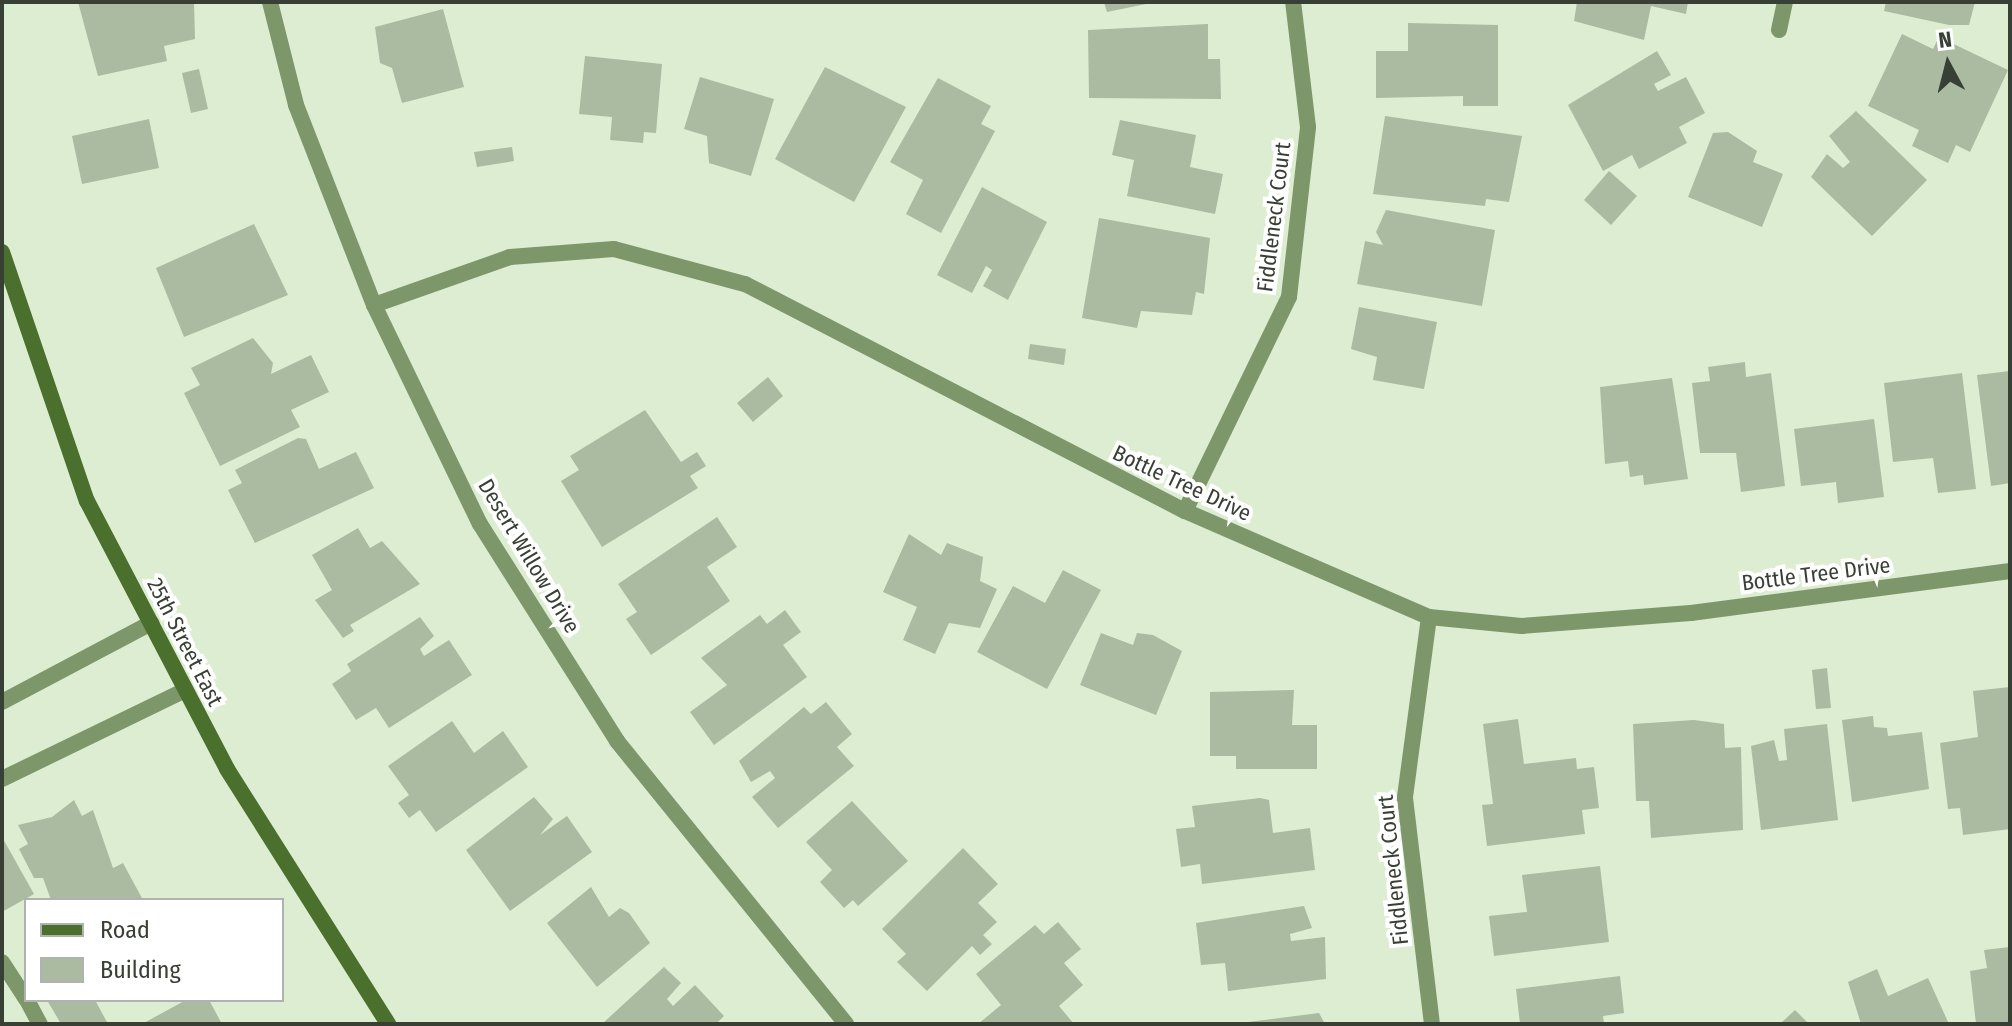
<!DOCTYPE html>
<html>
<head>
<meta charset="utf-8">
<style>
	body { margin:0 }
	#map { position:relative; width:2012px; height:1026px; overflow:hidden; background:#dcedd1; font-family:"Fira Sans Condensed",sans-serif }
	div>[style] { position:absolute }
	[style*='--x'] { left:calc(var(--x)*1px); top:calc(var(--y)*1px); width:calc(var(--w)*1px); rotate:calc(var(--a)*1deg) }
	.building>* { inset:0; background:#abbba1 }
	.minor>* { height:16px; margin:-8px; padding:0 8px; transform-origin:8px; border-radius:8px; background:#7d976b }
	.secondary>* { height:16px; margin:-8px; padding:0 8px; transform-origin:8px; border-radius:8px; background:#4b6f2c }
	span { translate:-50% -50%; white-space:nowrap; text-align:center; line-height:1.15; -webkit-text-stroke:8px #fff; paint-order:stroke }
	.street-label { font-size:22px; color:#383f34 }
	.frame { position:absolute; inset:0; border:4px solid #383f34; pointer-events:none }
	.legend { position:absolute; left:24px; top:898px; width:260px; height:104px; box-sizing:border-box; background:#fff; border:2px solid #afb2ae; margin:0; padding:10px 14px; list-style:none; font-size:24px; color:#383f34 }
	.legend li { display:flex; align-items:center; gap:16px; height:40px }
	.legend b { width:40px; border:2px solid #afb2ae }
	.north { position:absolute; left:1908px; top:24px; width:80px; height:80px; -webkit-text-stroke:6px #fff; paint-order:stroke; rotate:353deg; font-size:22px; font-weight:700; line-height:32px; text-align:center; color:#383f34 }
	.north::after { content:''; display:block; margin:auto; width:28px; height:36px; background:#383f34; clip-path:polygon(50% 0,100% 100%,50% 72%,0 100%) }
</style>
</head>
<body>
<div id="map">
	<div class="building">
		<i style="clip-path:polygon(78px 2px,194px 2px,195px 39px,164px 46px,167px 61px,98px 76px)"></i>
		<i style="clip-path:polygon(1104px 2px,1151px 2px,1151px 3px,1107px 12px)"></i>
		<i style="clip-path:polygon(1577px 2px,1688px 2px,1686px 14px,1651px 6px,1644px 40px,1574px 21px)"></i>
		<i style="clip-path:polygon(1886px 2px,1975px 2px,1969px 25px,1949px 25px,1884px 11px)"></i>
		<i style="clip-path:polygon(443px 9px,464px 87px,402px 103px,392px 68px,380px 63px,375px 27px)"></i>
		<i style="clip-path:polygon(1408px 23px,1498px 25px,1498px 106px,1463px 106px,1463px 96px,1376px 98px,1376px 51px,1408px 51px)"></i>
		<i style="clip-path:polygon(1208px 24px,1208px 59px,1220px 59px,1221px 99px,1089px 98px,1088px 30px)"></i>
		<i style="clip-path:polygon(1902px 34px,1933px 49px,1939px 37px,2008px 70px,1970px 152px,1956px 145px,1948px 163px,1912px 146px,1919px 130px,1868px 106px)"></i>
		<i style="clip-path:polygon(1657px 51px,1671px 75px,1654px 84px,1658px 91px,1686px 77px,1705px 113px,1679px 127px,1687px 143px,1639px 169px,1632px 155px,1603px 171px,1568px 105px)"></i>
		<i style="clip-path:polygon(585px 56px,662px 64px,656px 133px,644px 132px,643px 143px,610px 140px,612px 117px,579px 114px)"></i>
		<i style="clip-path:polygon(825px 67px,906px 107px,854px 202px,775px 159px)"></i>
		<i style="clip-path:polygon(199px 69px,208px 109px,191px 113px,182px 73px)"></i>
		<i style="clip-path:polygon(700px 77px,774px 99px,751px 176px,709px 163px,707px 136px,684px 129px)"></i>
		<i style="clip-path:polygon(938px 78px,991px 106px,981px 124px,995px 131px,941px 233px,906px 214px,923px 180px,890px 162px)"></i>
		<i style="clip-path:polygon(1856px 111px,1927px 180px,1872px 236px,1811px 177px,1827px 154px,1843px 168px,1850px 162px,1829px 136px)"></i>
		<i style="clip-path:polygon(1385px 116px,1522px 136px,1509px 202px,1486px 199px,1485px 206px,1373px 194px)"></i>
		<i style="clip-path:polygon(149px 119px,159px 168px,82px 184px,72px 136px)"></i>
		<i style="clip-path:polygon(1120px 120px,1196px 135px,1190px 167px,1223px 174px,1215px 214px,1127px 196px,1134px 160px,1112px 155px)"></i>
		<i style="clip-path:polygon(1728px 132px,1757px 151px,1753px 162px,1783px 174px,1762px 227px,1688px 197px,1713px 133px)"></i>
		<i style="clip-path:polygon(512px 147px,514px 161px,477px 167px,474px 152px)"></i>
		<i style="clip-path:polygon(1609px 171px,1637px 196px,1611px 225px,1584px 200px)"></i>
		<i style="clip-path:polygon(982px 187px,1047px 222px,1008px 300px,983px 286px,992px 270px,986px 266px,972px 293px,937px 275px)"></i>
		<i style="clip-path:polygon(1386px 210px,1495px 230px,1482px 306px,1357px 284px,1365px 241px,1383px 245px,1376px 232px)"></i>
		<i style="clip-path:polygon(1099px 218px,1210px 238px,1204px 294px,1196px 292px,1192px 315px,1141px 311px,1137px 328px,1082px 318px)"></i>
		<i style="clip-path:polygon(254px 224px,288px 295px,184px 337px,156px 268px)"></i>
		<i style="clip-path:polygon(1359px 307px,1437px 322px,1424px 389px,1373px 380px,1377px 357px,1351px 349px)"></i>
		<i style="clip-path:polygon(253px 338px,273px 363px,271px 374px,311px 355px,329px 392px,291px 410px,300px 427px,220px 466px,184px 393px,200px 385px,191px 368px)"></i>
		<i style="clip-path:polygon(1030px 344px,1066px 349px,1064px 365px,1028px 359px)"></i>
		<i style="clip-path:polygon(1745px 362px,1746px 377px,1771px 373px,1785px 486px,1741px 492px,1736px 453px,1700px 453px,1692px 383px,1710px 381px,1708px 367px)"></i>
		<i style="clip-path:polygon(2010px 371px,2010px 483px,1991px 486px,1977px 375px)"></i>
		<i style="clip-path:polygon(1962px 373px,1976px 489px,1938px 493px,1933px 458px,1893px 462px,1884px 383px)"></i>
		<i style="clip-path:polygon(768px 377px,783px 396px,753px 422px,737px 403px)"></i>
		<i style="clip-path:polygon(1672px 378px,1688px 479px,1644px 485px,1643px 475px,1630px 477px,1628px 461px,1605px 464px,1600px 387px)"></i>
		<i style="clip-path:polygon(645px 410px,681px 462px,697px 452px,706px 466px,690px 476px,698px 488px,602px 547px,561px 481px,579px 470px,570px 456px)"></i>
		<i style="clip-path:polygon(1874px 419px,1884px 497px,1838px 503px,1836px 482px,1801px 486px,1794px 429px)"></i>
		<i style="clip-path:polygon(298px 438px,306px 439px,319px 469px,356px 452px,374px 488px,255px 543px,228px 490px,242px 483px,235px 470px)"></i>
		<i style="clip-path:polygon(717px 517px,737px 547px,707px 567px,730px 601px,651px 655px,626px 619px,637px 612px,618px 584px)"></i>
		<i style="clip-path:polygon(358px 528px,370px 548px,382px 541px,420px 584px,350px 625px,354px 631px,343px 638px,315px 600px,332px 590px,312px 555px)"></i>
		<i style="clip-path:polygon(909px 534px,941px 555px,947px 543px,983px 557px,980px 581px,997px 589px,980px 628px,949px 623px,935px 654px,903px 640px,917px 607px,883px 592px)"></i>
		<i style="clip-path:polygon(1063px 570px,1101px 590px,1047px 689px,977px 652px,1013px 586px,1045px 603px)"></i>
		<i style="clip-path:polygon(785px 610px,801px 632px,783px 645px,807px 677px,714px 745px,690px 712px,727px 685px,701px 658px,760px 615px,767px 624px)"></i>
		<i style="clip-path:polygon(420px 617px,434px 636px,420px 649px,424px 656px,449px 640px,472px 675px,389px 728px,376px 708px,356px 720px,332px 684px,351px 671px,347px 664px)"></i>
		<i style="clip-path:polygon(1101px 633px,1133px 645px,1137px 633px,1153px 635px,1182px 651px,1156px 715px,1080px 685px)"></i>
		<i style="clip-path:polygon(1827px 668px,1831px 708px,1816px 709px,1812px 670px)"></i>
		<i style="clip-path:polygon(2010px 687px,2010px 829px,1963px 835px,1960px 808px,1948px 809px,1940px 743px,1978px 737px,1973px 691px)"></i>
		<i style="clip-path:polygon(1294px 690px,1292px 725px,1317px 725px,1317px 769px,1236px 769px,1236px 756px,1210px 756px,1210px 692px)"></i>
		<i style="clip-path:polygon(826px 702px,852px 734px,837px 747px,854px 766px,778px 828px,752px 797px,775px 778px,770px 771px,751px 782px,739px 761px,804px 707px,811px 714px)"></i>
		<i style="clip-path:polygon(1873px 716px,1874px 727px,1887px 728px,1888px 736px,1922px 732px,1929px 789px,1852px 802px,1842px 720px)"></i>
		<i style="clip-path:polygon(1518px 719px,1524px 764px,1576px 758px,1577px 769px,1594px 767px,1599px 808px,1582px 810px,1585px 834px,1487px 846px,1482px 805px,1493px 804px,1483px 724px)"></i>
		<i style="clip-path:polygon(1694px 720px,1724px 724px,1725px 748px,1741px 747px,1743px 830px,1651px 838px,1649px 801px,1636px 801px,1633px 724px)"></i>
		<i style="clip-path:polygon(452px 721px,474px 753px,503px 731px,528px 767px,436px 832px,420px 810px,409px 818px,398px 803px,409px 795px,388px 766px)"></i>
		<i style="clip-path:polygon(1827px 724px,1838px 820px,1761px 830px,1751px 746px,1774px 740px,1779px 761px,1787px 760px,1784px 729px)"></i>
		<i style="clip-path:polygon(534px 797px,553px 819px,540px 835px,567px 816px,592px 852px,510px 911px,466px 850px)"></i>
		<i style="clip-path:polygon(1260px 798px,1269px 800px,1273px 833px,1310px 828px,1315px 870px,1202px 884px,1200px 864px,1181px 867px,1176px 829px,1195px 827px,1192px 806px)"></i>
		<i style="clip-path:polygon(74px 800px,82px 816px,93px 810px,113px 868px,123px 863px,143px 900px,51px 900px,43px 878px,34px 878px,19px 849px,28px 844px,18px 825px,52px 817px)"></i>
		<i style="clip-path:polygon(852px 801px,908px 861px,858px 906px,853px 900px,844px 908px,820px 882px,832px 870px,806px 842px)"></i>
		<i style="clip-path:polygon(2px 837px,34px 894px,2px 912px)"></i>
		<i style="clip-path:polygon(963px 848px,998px 884px,978px 903px,997px 922px,983px 935px,992px 944px,980px 955px,972px 946px,927px 991px,897px 962px,906px 954px,882px 929px)"></i>
		<i style="clip-path:polygon(1600px 866px,1609px 942px,1494px 956px,1489px 916px,1527px 912px,1522px 875px)"></i>
		<i style="clip-path:polygon(591px 887px,609px 917px,620px 908px,629px 913px,650px 943px,597px 987px,547px 923px)"></i>
		<i style="clip-path:polygon(1304px 906px,1312px 928px,1290px 934px,1291px 941px,1325px 937px,1326px 979px,1228px 991px,1225px 963px,1201px 965px,1196px 923px)"></i>
		<i style="clip-path:polygon(1058px 922px,1081px 949px,1064px 963px,1083px 985px,1059px 1006px,1074px 1024px,978px 1024px,1001px 1005px,976px 974px,1035px 925px,1044px 934px)"></i>
		<i style="clip-path:polygon(2010px 947px,2010px 1024px,1976px 1024px,1970px 971px,1987px 968px,1984px 950px)"></i>
		<i style="clip-path:polygon(664px 967px,681px 983px,667px 999px,673px 1006px,695px 985px,724px 1016px,716px 1024px,602px 1024px)"></i>
		<i style="clip-path:polygon(1877px 969px,1888px 996px,1928px 978px,1949px 1024px,1861px 1024px,1848px 982px)"></i>
		<i style="clip-path:polygon(1620px 976px,1624px 1013px,1603px 1016px,1604px 1024px,1520px 1024px,1516px 989px)"></i>
		<i style="clip-path:polygon(47px 1000px,95px 1000px,108px 1024px,61px 1024px)"></i>
		<i style="clip-path:polygon(186px 1000px,209px 1000px,222px 1024px,142px 1024px)"></i>
		<i style="clip-path:polygon(1795px 1010px,1809px 1024px,1780px 1024px)"></i>
		<i style="clip-path:polygon(1319px 1013px,1325px 1024px,1248px 1024px,1248px 1022px)"></i>
	</div>
	<div class="minor">
		<i style="--x:270;--y:2;--w:106;--a:75.8"></i>
		<i style="--x:296;--y:105;--w:215;--a:68.7"></i>
		<i style="--x:374;--y:305;--w:243;--a:64.2"></i>
		<i style="--x:480;--y:524;--w:257;--a:57.7"></i>
		<i style="--x:617;--y:741;--w:364;--a:51"></i>
		<i style="--x:1779;--y:30;--w:29;--a:-78"></i>
		<i style="--x:374;--y:305;--w:144;--a:-19.4"></i>
		<i style="--x:510;--y:257;--w:104;--a:-4.4"></i>
		<i style="--x:614;--y:249;--w:136;--a:15"></i>
		<i style="--x:745;--y:284;--w:495;--a:27.3"></i>
		<i style="--x:1185;--y:511;--w:266;--a:23.5"></i>
		<i style="--x:1429;--y:617;--w:93;--a:5.5"></i>
		<i style="--x:1522;--y:626;--w:169;--a:-4.4"></i>
		<i style="--x:1691;--y:613;--w:322;--a:-7.5"></i>
		<i style="--x:1185;--y:511;--w:238;--a:-64.1"></i>
		<i style="--x:1289;--y:297;--w:171;--a:-83.6"></i>
		<i style="--x:1308;--y:127;--w:126;--a:-96.8"></i>
		<i style="--x:1429;--y:617;--w:183;--a:97.6"></i>
		<i style="--x:1405;--y:798;--w:228;--a:83.2"></i>
		<i style="--x:2;--y:702;--w:169;--a:-27.9"></i>
		<i style="--x:2;--y:779;--w:203;--a:-25.9"></i>
		<i style="--x:2;--y:962;--w:44;--a:57"></i>
		<i style="--x:27;--y:1000;--w:27;--a:62"></i>
	</div>
	<div class="secondary">
		<i style="--x:2;--y:252;--w:263;--a:71.2"></i>
		<i style="--x:87;--y:501;--w:302;--a:62.4"></i>
		<i style="--x:227;--y:769;--w:302;--a:57.7"></i>
	</div>
	<div class="street-label">
		<span style="left:1274px;top:217px;rotate:-83deg">Fiddleneck Court</span>
		<span style="left:1182px;top:483px;rotate:25deg">Bottle Tree Drive</span>
		<span style="left:529px;top:556px;rotate:59deg">Desert Willow Drive</span>
		<span style="left:1816px;top:574px;rotate:-7deg">Bottle Tree Drive</span>
		<span style="left:185px;top:642px;rotate:63deg">25th Street East</span>
		<span style="left:1393px;top:870px;rotate:-96deg">Fiddleneck Court</span>
	</div>
	<div class="frame"></div>
	<ul class="legend">
	<li><b style="height:10px;background:#4b6f2c"></b>Road</li>
	<li><b style="height:22px;background:#abbba1"></b>Building</li>
	</ul>
	<div class="north">N</div>
</div>
</body>
</html>
